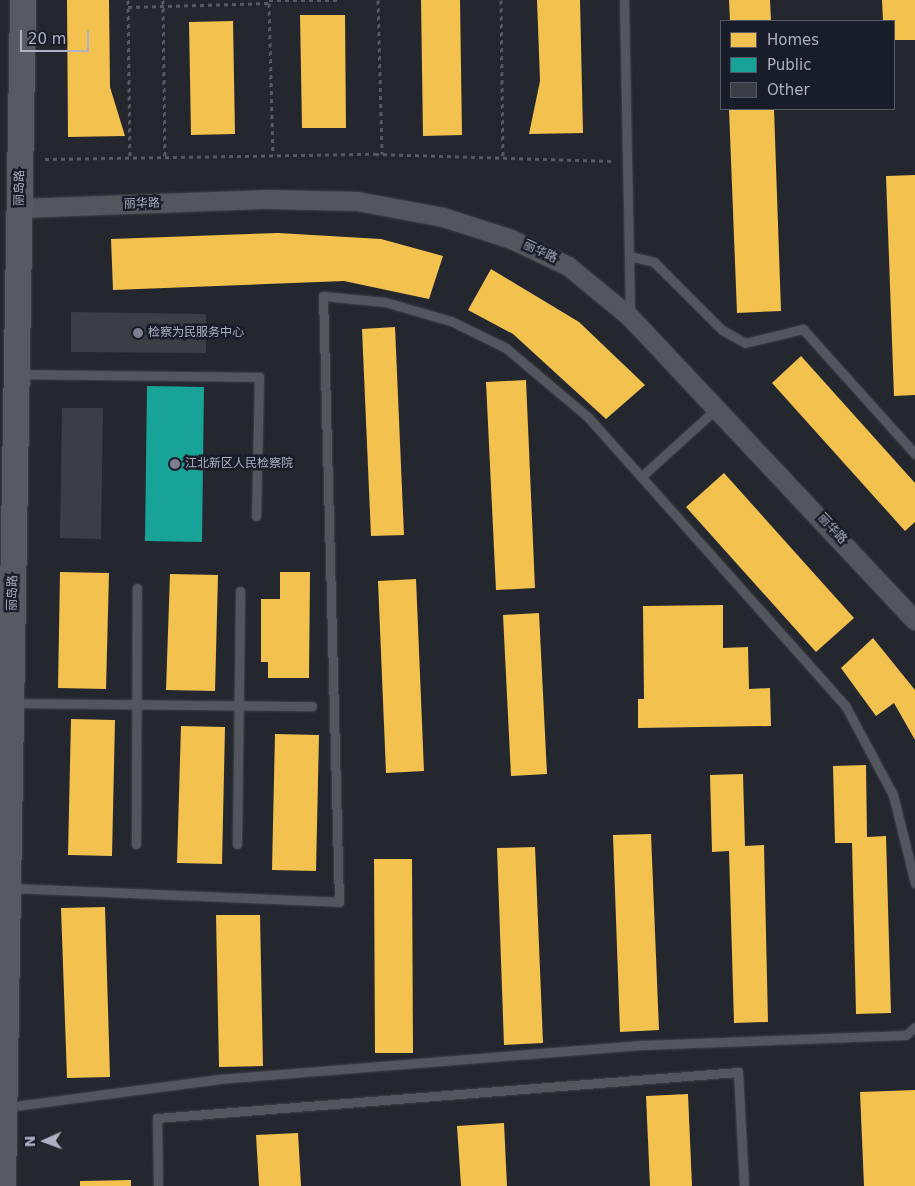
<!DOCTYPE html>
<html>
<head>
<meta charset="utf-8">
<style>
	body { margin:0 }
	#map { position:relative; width:915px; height:1186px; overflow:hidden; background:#25272f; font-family:"DejaVu Sans","Noto Sans SC",sans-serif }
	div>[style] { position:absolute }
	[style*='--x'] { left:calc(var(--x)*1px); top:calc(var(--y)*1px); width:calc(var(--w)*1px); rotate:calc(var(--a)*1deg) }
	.homes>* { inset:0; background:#f2c14e }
	.public>* { inset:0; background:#17a398 }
	.building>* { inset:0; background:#3c3e46 }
	.path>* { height:3px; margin-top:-1.5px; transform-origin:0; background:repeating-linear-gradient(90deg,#585a61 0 4px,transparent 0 8px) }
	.roads { filter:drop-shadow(0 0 1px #404248) drop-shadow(0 0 1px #404248) }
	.lane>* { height:9px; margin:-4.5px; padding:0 4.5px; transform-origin:4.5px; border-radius:4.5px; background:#54565e }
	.street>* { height:19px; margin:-9.5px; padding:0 9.5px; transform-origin:9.5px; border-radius:9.5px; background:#54565e }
	.secondary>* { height:26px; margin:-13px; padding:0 13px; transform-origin:13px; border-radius:13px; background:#585a63 }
	.dots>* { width:14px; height:14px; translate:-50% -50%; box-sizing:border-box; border:2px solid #191c29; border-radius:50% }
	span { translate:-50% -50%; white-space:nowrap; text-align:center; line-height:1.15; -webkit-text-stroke:5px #191c29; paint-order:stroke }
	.street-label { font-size:12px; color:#adb1c2 }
	.poi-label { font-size:12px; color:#adb1c2 }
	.left { translate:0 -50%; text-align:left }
	.legend { position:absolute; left:720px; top:20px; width:175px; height:90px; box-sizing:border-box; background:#191c29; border:1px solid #545866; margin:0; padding:6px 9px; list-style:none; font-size:15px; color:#adb1c2 }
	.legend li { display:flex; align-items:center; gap:10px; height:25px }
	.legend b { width:25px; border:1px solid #545866 }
	.north { position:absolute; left:20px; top:1116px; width:50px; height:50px; -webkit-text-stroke:4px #191c29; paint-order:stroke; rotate:268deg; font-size:14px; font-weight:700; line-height:20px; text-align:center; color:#adb1c2 }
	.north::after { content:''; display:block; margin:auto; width:18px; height:22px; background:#adb1c2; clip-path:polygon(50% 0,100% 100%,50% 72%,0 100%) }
	.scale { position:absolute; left:20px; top:30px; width:69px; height:22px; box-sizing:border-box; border:2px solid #adb1c2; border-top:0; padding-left:6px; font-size:15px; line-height:18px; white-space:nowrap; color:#adb1c2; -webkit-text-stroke:4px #191c29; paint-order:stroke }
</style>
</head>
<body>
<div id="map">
	<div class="homes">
		<i style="clip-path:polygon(67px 0,109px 0,110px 87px,125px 136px,68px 137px)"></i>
		<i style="clip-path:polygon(421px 0,460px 0,462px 135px,423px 136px)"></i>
		<i style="clip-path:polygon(537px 0,580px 0,583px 133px,529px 134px,540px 81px)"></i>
		<i style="clip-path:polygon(729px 0,770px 0,771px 21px,730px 21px)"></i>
		<i style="clip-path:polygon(882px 0,915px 0,915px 40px,894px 40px,894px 21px,883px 21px)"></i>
		<i style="clip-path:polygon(300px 15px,345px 15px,346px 128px,302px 128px)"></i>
		<i style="clip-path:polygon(233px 21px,235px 134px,191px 135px,189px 22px)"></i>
		<i style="clip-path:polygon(729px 109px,774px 109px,781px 311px,737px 313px)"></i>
		<i style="clip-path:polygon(915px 175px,915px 395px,894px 396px,886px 176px)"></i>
		<i style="clip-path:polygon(278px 233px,381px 239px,443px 256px,429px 299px,344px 281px,113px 290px,111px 239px)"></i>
		<i style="clip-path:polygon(491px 269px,579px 322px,645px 385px,606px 419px,513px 334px,468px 310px)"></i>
		<i style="clip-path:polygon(395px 327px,404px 535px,371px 536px,362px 329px)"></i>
		<i style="clip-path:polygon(801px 356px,915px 483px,915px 522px,905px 531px,772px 383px)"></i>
		<i style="clip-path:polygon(526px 380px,535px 588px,496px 590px,486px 382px)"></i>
		<i style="clip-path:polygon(724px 473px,854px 618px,816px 652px,686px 507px)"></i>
		<i style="clip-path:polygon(60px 572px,109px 573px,106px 689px,58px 688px)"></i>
		<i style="clip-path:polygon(280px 572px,310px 572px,309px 678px,268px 678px,268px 662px,261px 662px,261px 599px,280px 599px)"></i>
		<i style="clip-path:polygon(170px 574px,218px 575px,215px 691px,166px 690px)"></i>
		<i style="clip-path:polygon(416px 579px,424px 771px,386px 773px,378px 581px)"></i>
		<i style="clip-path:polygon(723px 605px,723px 648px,748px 647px,749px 689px,770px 688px,771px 726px,638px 728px,638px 699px,644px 699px,643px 606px)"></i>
		<i style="clip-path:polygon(539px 613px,547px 774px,511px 776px,503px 615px)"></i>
		<i style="clip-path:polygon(873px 638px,915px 690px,915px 740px,894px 703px,876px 716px,841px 668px)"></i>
		<i style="clip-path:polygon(71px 719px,115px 720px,112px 856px,68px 855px)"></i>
		<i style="clip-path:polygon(181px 726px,225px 727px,222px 864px,177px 863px)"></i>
		<i style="clip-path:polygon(275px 734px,319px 735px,316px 871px,272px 870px)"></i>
		<i style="clip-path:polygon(866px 765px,867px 837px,886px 836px,891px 1013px,856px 1014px,852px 843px,835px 843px,833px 766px)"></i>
		<i style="clip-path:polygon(743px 774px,745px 846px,764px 845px,768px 1022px,734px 1023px,729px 851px,712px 852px,710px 775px)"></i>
		<i style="clip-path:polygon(651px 834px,659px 1030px,620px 1032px,613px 835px)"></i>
		<i style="clip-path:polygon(535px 847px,543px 1043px,504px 1045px,497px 848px)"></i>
		<i style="clip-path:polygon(374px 859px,412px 859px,413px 1053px,375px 1053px)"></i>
		<i style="clip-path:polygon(105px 907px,110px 1077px,67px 1078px,61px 908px)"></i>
		<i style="clip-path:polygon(216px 915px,260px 915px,263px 1066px,219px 1067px)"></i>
		<i style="clip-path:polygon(915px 1090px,915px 1186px,864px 1186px,860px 1092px)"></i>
		<i style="clip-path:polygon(688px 1094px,692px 1186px,650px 1186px,646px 1096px)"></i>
		<i style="clip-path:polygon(504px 1123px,507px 1186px,461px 1186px,457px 1126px)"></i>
		<i style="clip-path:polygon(298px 1133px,301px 1186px,259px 1186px,256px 1135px)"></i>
		<i style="clip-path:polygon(131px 1180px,131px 1186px,80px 1186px,80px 1181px)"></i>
	</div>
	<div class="public">
		<i style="clip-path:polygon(147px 386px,204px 387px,202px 542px,145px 541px)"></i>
	</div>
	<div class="building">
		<i style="clip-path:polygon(71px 312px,206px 314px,206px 353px,71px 352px)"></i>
		<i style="clip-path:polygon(62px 408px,103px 408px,101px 539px,60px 538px)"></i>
	</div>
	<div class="path">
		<i style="--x:128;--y:0;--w:158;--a:89.3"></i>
		<i style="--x:163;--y:0;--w:157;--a:89.3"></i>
		<i style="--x:269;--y:0;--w:72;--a:0"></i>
		<i style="--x:378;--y:0;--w:154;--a:88.5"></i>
		<i style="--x:501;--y:0;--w:156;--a:89.3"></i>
		<i style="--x:128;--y:7;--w:141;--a:-1.6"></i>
		<i style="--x:269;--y:3;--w:152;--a:88.5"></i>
		<i style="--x:45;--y:159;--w:330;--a:-0.9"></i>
		<i style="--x:375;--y:154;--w:238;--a:1.7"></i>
	</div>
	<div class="roads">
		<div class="lane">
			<i style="--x:624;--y:0;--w:316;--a:88.9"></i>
			<i style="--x:629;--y:256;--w:26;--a:13"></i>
			<i style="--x:654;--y:262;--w:96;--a:45"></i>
			<i style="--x:722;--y:330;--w:26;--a:29"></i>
			<i style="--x:745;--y:343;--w:60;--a:-13.6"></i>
			<i style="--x:803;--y:329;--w:168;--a:48.1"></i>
			<i style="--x:19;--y:374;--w:240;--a:0.7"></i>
			<i style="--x:259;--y:377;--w:139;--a:91.2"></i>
			<i style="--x:641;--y:477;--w:103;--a:-42.2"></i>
			<i style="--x:14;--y:703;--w:298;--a:0.6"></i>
			<i style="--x:136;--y:844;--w:256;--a:-89.8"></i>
			<i style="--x:237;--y:844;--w:253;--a:-89.3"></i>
			<i style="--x:11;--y:888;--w:328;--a:2.4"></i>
			<i style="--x:339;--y:902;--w:606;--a:-91.51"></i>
			<i style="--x:323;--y:296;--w:62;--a:5.5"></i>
			<i style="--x:385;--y:302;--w:69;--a:16.1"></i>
			<i style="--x:451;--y:321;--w:61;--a:26.1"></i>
			<i style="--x:506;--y:348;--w:107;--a:40.1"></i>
			<i style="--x:588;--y:417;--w:386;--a:48.3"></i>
			<i style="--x:845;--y:705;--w:102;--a:61.9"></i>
			<i style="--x:893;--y:795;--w:91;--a:76"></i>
			<i style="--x:7;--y:1107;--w:214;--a:-7.5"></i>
			<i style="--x:219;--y:1079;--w:425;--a:-4.6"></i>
			<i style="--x:643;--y:1045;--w:263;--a:-2.2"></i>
			<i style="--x:906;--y:1035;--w:12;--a:-42"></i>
			<i style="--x:158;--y:1186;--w:68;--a:-90.8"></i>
			<i style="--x:157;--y:1118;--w:583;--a:-4.53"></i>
			<i style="--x:738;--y:1072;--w:114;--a:87"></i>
		</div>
		<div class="street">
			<i style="--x:20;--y:208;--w:249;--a:-2.1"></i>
			<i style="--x:269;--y:199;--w:88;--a:1.3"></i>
			<i style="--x:357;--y:201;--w:87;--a:10.5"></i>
			<i style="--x:443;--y:217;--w:71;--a:17.9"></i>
			<i style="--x:511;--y:239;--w:63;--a:25.3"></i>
			<i style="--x:568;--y:266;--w:80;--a:39.4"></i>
			<i style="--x:630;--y:317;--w:416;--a:46.8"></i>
		</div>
		<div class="secondary">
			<i style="--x:3;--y:1186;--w:1186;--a:-89.03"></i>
		</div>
	</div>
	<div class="dots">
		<i style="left:138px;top:333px;background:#7d818f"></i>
		<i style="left:175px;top:464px;background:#7d818f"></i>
	</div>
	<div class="street-label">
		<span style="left:20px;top:188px;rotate:-89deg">丽岛路</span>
		<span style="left:142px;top:204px;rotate:-2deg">丽华路</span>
		<span style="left:540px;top:252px;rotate:25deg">丽华路</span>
		<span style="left:832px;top:529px;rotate:47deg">丽华路</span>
		<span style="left:13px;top:593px;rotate:-89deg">丽岛路</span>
	</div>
	<div class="poi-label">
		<span class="left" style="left:148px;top:333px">检察为民服务中心</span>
		<span class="left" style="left:185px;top:464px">江北新区人民检察院</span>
	</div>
	<ul class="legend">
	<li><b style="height:14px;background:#f2c14e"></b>Homes</li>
	<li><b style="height:14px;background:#17a398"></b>Public</li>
	<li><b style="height:14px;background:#3c3e46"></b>Other</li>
	</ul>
	<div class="north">N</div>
	<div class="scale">20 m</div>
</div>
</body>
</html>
